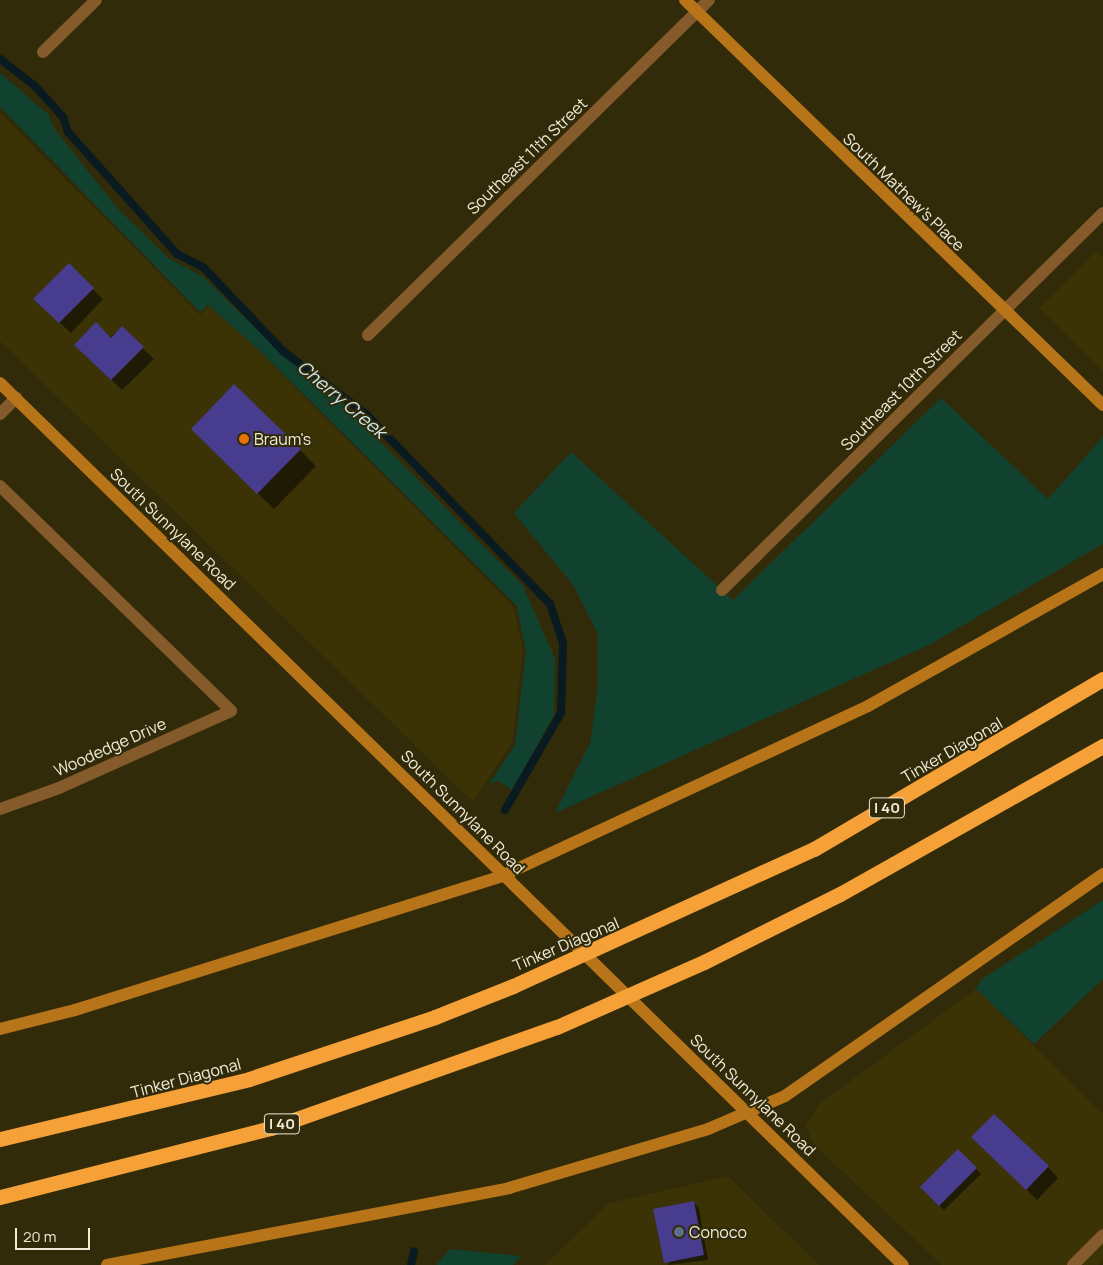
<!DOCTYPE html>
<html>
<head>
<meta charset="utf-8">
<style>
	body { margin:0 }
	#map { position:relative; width:1103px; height:1265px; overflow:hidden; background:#322b09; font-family:Manrope,sans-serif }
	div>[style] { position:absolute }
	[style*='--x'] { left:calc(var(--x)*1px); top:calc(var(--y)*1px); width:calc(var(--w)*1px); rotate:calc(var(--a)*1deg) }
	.built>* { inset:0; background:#3b3206 }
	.green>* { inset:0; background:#10422f }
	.shadow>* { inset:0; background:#0007 }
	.stream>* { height:8px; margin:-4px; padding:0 4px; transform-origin:4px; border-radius:4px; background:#091a20 }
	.building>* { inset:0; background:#473c8d }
	.street>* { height:12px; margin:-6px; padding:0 6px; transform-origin:6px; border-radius:6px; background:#855b2b }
	.secondary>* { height:12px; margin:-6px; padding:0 6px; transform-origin:6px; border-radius:6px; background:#b87419 }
	.highway>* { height:15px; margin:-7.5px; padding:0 7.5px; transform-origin:7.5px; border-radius:7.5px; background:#f5a137 }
	.dots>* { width:14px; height:14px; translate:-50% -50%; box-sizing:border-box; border:2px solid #322b09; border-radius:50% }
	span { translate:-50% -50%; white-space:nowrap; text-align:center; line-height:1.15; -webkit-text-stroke:4px #322b09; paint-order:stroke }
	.shield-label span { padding:1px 4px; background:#322b09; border:1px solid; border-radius:4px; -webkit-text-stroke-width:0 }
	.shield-label { font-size:15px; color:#f0ecd9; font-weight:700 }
	.street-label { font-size:16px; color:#f0ecd9 }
	.poi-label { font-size:16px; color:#f0ecd9 }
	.left { translate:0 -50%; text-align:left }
	.water-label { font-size:18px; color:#cce7f1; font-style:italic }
	.scale { position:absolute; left:15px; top:1228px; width:75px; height:22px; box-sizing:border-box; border:2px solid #f0ecd9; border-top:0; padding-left:6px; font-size:15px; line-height:18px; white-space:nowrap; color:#f0ecd9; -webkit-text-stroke:4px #322b09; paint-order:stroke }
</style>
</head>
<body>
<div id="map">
	<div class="built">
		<i style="clip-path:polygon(0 113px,200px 315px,209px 306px,260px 352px,514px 608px,523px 651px,512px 743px,473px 802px,0 341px)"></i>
		<i style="clip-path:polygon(1096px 251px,1103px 258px,1103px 371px,1040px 308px)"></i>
		<i style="clip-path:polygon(976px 989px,1103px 1114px,1103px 1261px,1099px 1265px,942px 1265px,813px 1144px,806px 1126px,819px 1104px)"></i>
		<i style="clip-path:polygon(728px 1176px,819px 1265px,545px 1265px,609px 1203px)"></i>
	</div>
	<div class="green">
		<i style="clip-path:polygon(0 73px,49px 115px,53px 127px,118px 209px,168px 258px,202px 276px,282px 354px,327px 388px,523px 586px,555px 659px,554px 715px,512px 790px,498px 781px,489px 784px,515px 745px,526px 652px,517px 606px,259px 350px,208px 305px,200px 312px,0 107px)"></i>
		<i style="clip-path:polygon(941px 398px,1048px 499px,1103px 437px,1103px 544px,929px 645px,555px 813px,590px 743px,598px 688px,598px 634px,573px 585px,514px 513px,571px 452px,733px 600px)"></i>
		<i style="clip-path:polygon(1103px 900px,1103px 979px,1034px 1044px,976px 989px,981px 980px)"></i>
		<i style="clip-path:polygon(450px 1249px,521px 1256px,513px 1265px,436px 1265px)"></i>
	</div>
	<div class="shadow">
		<i style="clip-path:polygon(69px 265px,103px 299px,71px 333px,45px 309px)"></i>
		<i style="clip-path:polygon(122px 328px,154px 359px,122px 390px,86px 356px)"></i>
		<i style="clip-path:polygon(234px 385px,316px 466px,274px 509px,192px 429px)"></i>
		<i style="clip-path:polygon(973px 1137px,1048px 1167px,1058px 1178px,1037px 1200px)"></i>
		<i style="clip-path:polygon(958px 1150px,981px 1174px,944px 1210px,921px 1187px)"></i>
		<i style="clip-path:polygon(694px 1203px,699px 1208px,708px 1260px,668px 1265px)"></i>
	</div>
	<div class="stream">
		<i style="--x:0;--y:59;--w:44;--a:37.6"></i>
		<i style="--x:35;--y:86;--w:42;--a:47.9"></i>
		<i style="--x:63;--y:117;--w:16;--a:72"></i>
		<i style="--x:68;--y:132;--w:164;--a:48.2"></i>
		<i style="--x:177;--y:254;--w:30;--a:27"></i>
		<i style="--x:204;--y:268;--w:115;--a:46.4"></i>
		<i style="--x:283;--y:351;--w:106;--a:37.3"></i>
		<i style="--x:367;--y:415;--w:263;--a:45.9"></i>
		<i style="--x:550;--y:604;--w:41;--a:71.6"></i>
		<i style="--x:563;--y:643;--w:70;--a:91.6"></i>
		<i style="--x:561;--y:713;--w:112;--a:120"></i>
		<i style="--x:411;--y:1265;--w:14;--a:-78"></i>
	</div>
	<div class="building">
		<i style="clip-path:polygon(69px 263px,94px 288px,59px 323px,33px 299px)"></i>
		<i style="clip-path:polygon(96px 322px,111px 338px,122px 326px,144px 347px,111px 380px,74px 345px)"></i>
		<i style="clip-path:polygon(234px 384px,301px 449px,257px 494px,191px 429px)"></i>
		<i style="clip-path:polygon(994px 1114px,1049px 1166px,1026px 1190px,971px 1137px)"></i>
		<i style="clip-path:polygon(958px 1149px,977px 1168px,939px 1206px,920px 1187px)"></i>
		<i style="clip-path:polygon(694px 1201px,704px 1255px,664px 1263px,653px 1209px)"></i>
	</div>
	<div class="street">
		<i style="--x:43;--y:52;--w:74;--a:-44.5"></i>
		<i style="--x:368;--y:335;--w:478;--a:-44.5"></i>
		<i style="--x:0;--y:414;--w:23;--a:-45"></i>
		<i style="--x:0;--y:486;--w:322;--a:44.2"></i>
		<i style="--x:231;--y:711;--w:188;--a:155.9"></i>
		<i style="--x:59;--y:788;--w:63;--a:160.4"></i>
		<i style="--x:722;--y:590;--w:536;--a:-44.7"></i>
		<i style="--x:1073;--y:1265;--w:42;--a:-45"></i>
	</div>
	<div class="secondary">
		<i style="--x:685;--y:0;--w:582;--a:44.1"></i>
		<i style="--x:0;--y:383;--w:1262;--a:44.33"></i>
		<i style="--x:0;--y:1029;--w:77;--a:-14.2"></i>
		<i style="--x:75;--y:1010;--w:448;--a:-17.4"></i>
		<i style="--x:502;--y:876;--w:404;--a:-24.9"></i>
		<i style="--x:868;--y:706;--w:270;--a:-29.3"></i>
		<i style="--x:107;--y:1265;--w:409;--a:-10.8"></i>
		<i style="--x:509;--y:1188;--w:208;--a:-16.5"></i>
		<i style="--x:708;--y:1129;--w:84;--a:-23.2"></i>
		<i style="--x:785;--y:1096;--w:388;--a:-34.9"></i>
	</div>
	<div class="highway">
		<i style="--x:0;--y:1139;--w:256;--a:-13.5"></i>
		<i style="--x:249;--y:1079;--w:196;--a:-18.4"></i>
		<i style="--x:435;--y:1017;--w:84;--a:-21.7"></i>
		<i style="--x:513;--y:986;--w:331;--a:-24.5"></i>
		<i style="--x:814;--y:849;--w:335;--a:-30.5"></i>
		<i style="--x:0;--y:1197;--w:280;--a:-14.3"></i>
		<i style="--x:271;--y:1128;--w:303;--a:-19.5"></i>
		<i style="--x:557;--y:1027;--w:161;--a:-23.9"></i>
		<i style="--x:704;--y:962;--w:152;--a:-26.6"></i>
		<i style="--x:840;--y:894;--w:302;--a:-29.4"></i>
	</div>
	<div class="dots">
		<i style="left:244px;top:439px;background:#e8710a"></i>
		<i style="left:679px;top:1232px;background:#5c6f8a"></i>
	</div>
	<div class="shield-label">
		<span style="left:887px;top:808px">I 40</span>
		<span style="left:282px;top:1124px">I 40</span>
	</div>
	<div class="street-label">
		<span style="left:527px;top:156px;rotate:-44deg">Southeast 11th Street</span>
		<span style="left:904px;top:192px;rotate:44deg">South Mathew's Place</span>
		<span style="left:901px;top:390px;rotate:-45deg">Southeast 10th Street</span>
		<span style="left:173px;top:529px;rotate:44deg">South Sunnylane Road</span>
		<span style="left:110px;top:747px;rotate:-24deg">Woodedge Drive</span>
		<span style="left:952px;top:750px;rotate:-30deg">Tinker Diagonal</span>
		<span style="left:463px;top:812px;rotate:45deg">South Sunnylane Road</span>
		<span style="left:566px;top:944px;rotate:-23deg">Tinker Diagonal</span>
		<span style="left:186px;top:1078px;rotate:-15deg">Tinker Diagonal</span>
		<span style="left:753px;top:1095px;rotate:44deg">South Sunnylane Road</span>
	</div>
	<div class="poi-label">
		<span class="left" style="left:254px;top:439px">Braum's</span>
		<span class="left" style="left:689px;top:1232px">Conoco</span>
	</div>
	<div class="water-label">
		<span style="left:342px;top:399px;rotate:40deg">Cherry Creek</span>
	</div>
	<div class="scale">20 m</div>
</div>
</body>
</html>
